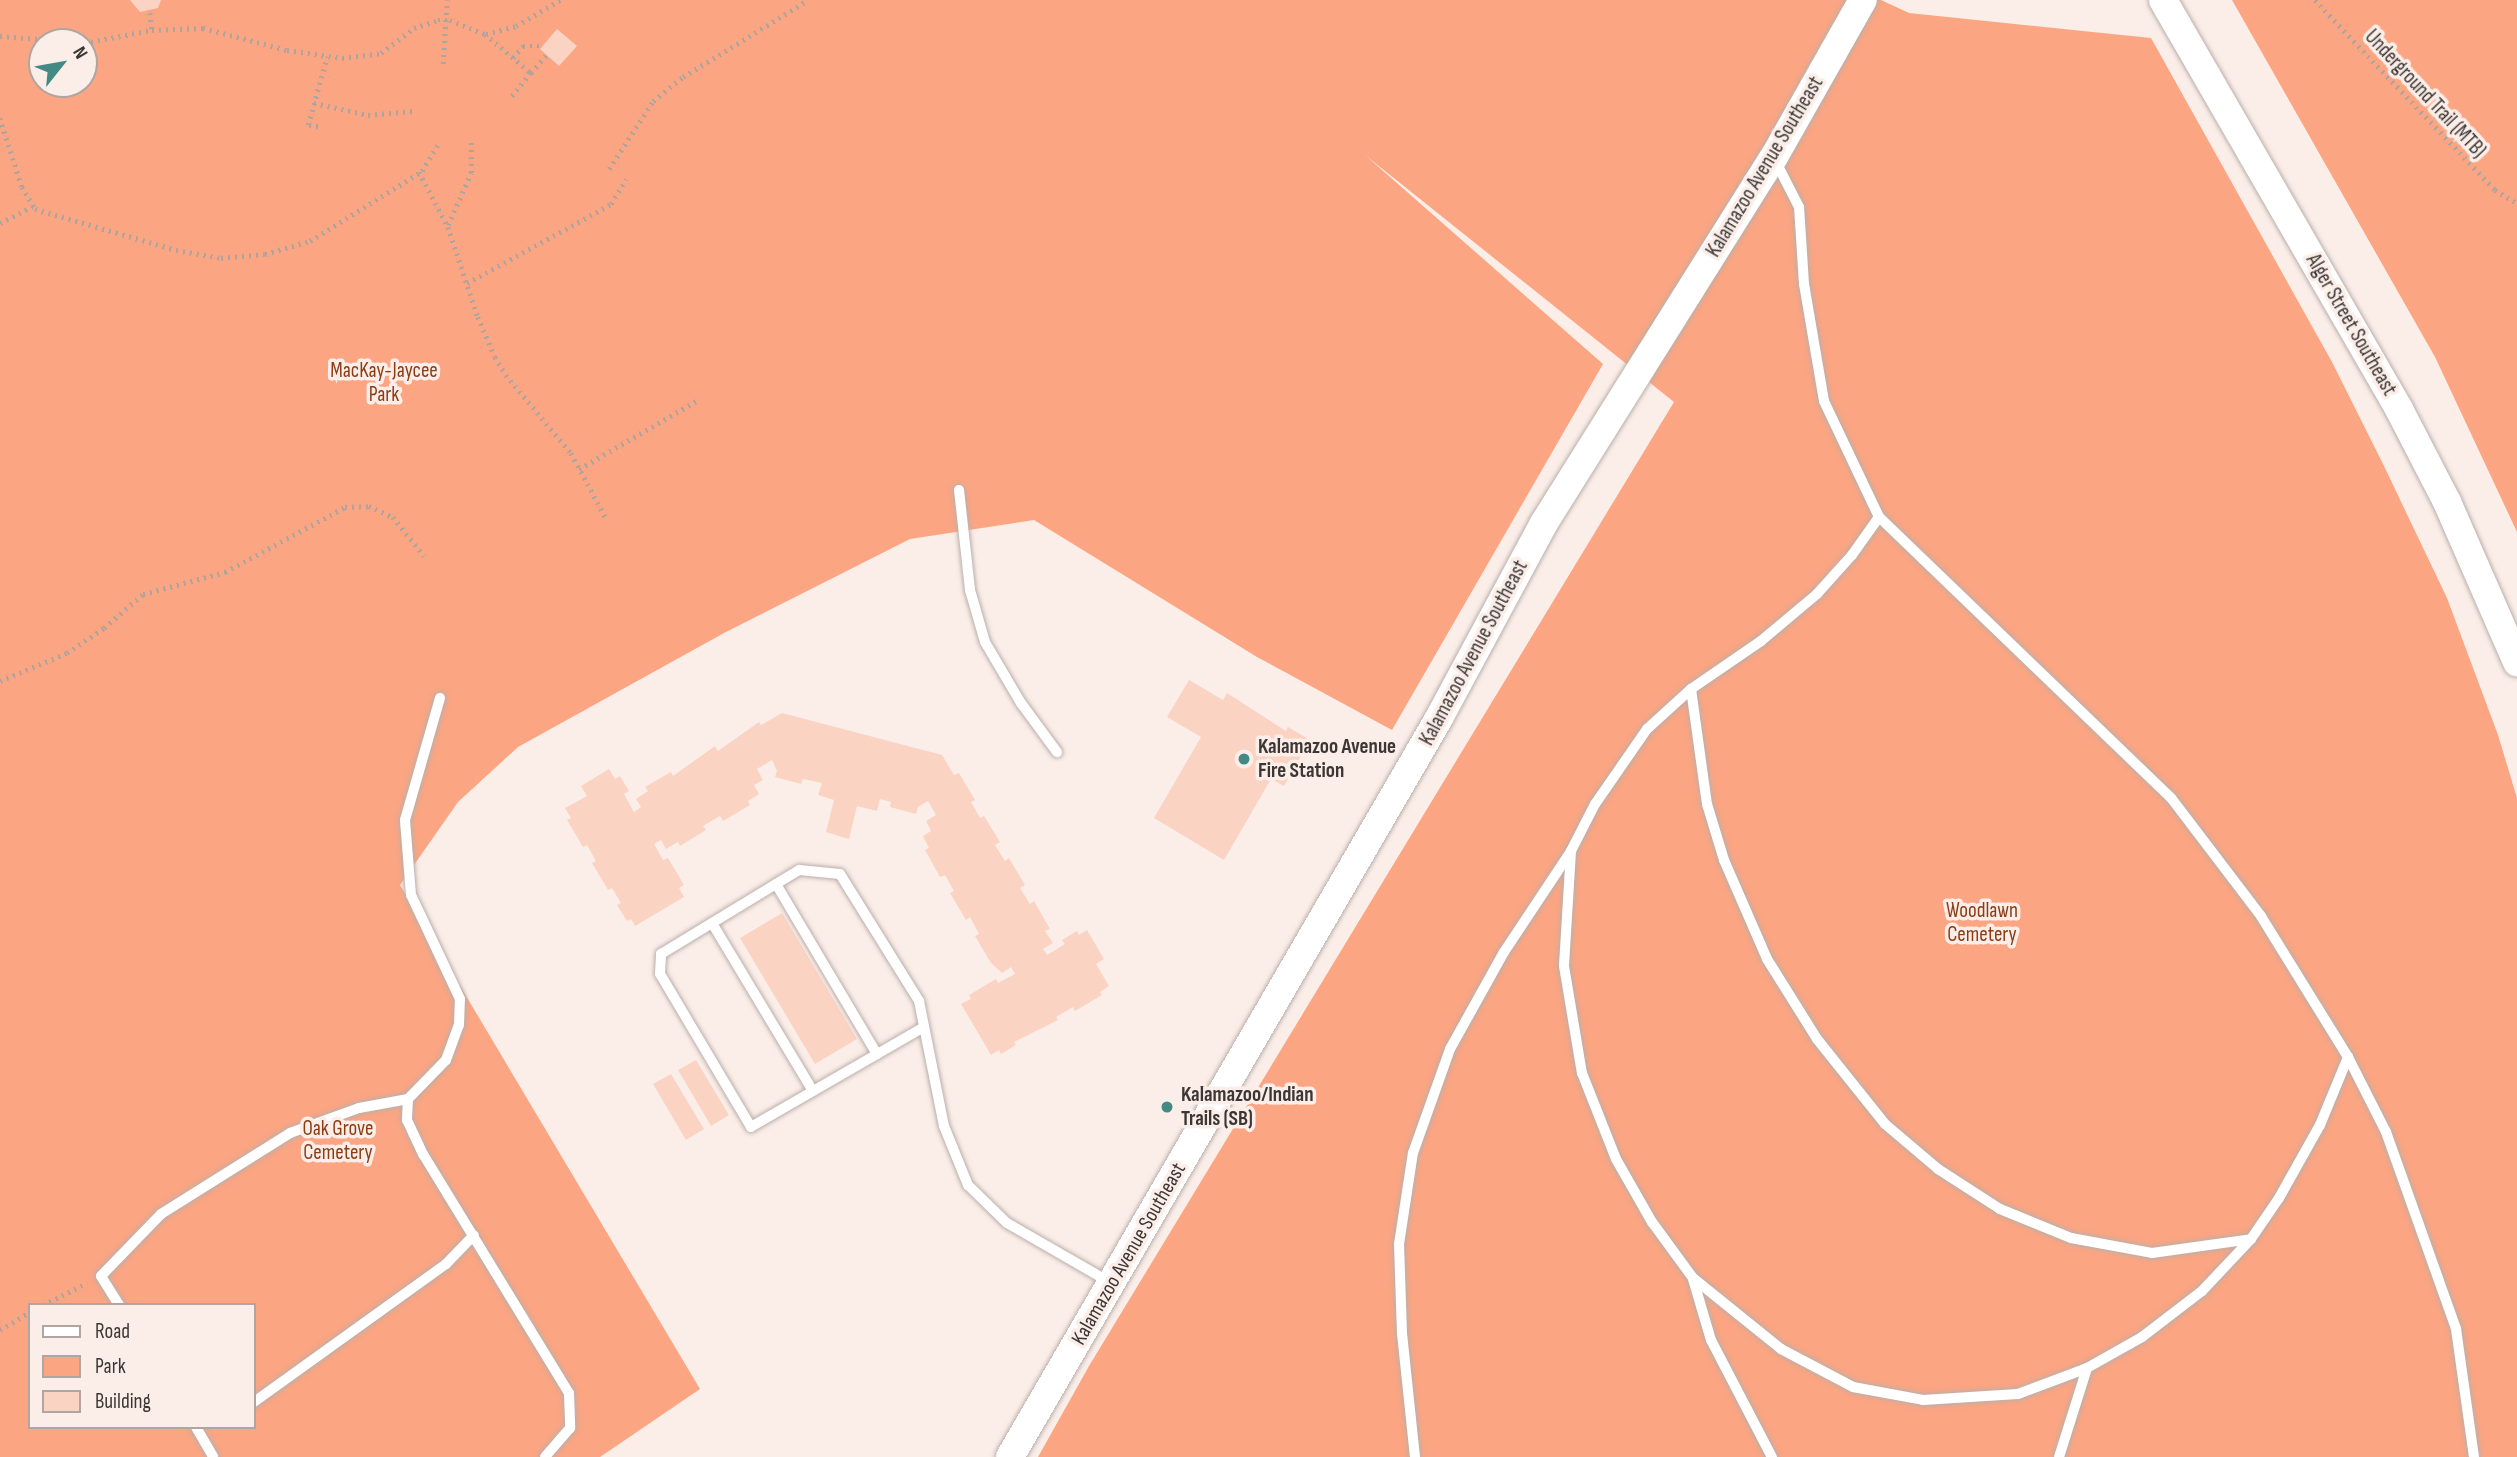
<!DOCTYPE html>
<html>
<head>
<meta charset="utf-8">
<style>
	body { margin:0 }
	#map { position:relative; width:2517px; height:1457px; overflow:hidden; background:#fbeee9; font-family:"Sofia Sans Condensed",sans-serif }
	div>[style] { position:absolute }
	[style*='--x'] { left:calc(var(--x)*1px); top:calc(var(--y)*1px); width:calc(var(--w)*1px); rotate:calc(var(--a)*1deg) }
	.green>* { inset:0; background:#fba582 }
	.building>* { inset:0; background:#fad3c3 }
	.path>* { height:4.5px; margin-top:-2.25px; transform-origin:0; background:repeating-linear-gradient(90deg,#ada39f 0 2px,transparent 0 7px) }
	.roads { filter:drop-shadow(0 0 2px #bbafaa) drop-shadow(0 0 2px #bbafaa) }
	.lane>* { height:10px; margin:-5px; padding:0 5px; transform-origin:5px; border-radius:5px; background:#fff }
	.secondary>* { height:28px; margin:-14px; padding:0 14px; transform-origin:14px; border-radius:14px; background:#fff }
	.dots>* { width:19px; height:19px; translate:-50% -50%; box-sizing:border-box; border:4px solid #fbeee9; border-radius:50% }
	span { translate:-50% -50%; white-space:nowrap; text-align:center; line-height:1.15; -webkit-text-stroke:7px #fbeee9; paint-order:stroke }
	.street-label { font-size:21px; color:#3c3735 }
	.park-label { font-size:21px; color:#8d3b13 }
	.poi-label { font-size:21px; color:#3c3735; font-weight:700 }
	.left { translate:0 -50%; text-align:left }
	.legend { position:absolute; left:28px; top:1303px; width:228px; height:126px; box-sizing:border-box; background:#fbeee9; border:2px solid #afa5a1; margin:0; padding:9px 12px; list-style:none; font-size:21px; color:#3c3735 }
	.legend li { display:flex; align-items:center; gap:14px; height:35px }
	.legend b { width:35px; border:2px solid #afa5a1 }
	.north { position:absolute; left:28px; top:28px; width:70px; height:70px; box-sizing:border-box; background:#fbeee9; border:2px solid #afa5a1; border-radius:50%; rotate:59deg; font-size:19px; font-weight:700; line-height:28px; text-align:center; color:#3c3735 }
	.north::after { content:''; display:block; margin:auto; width:24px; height:32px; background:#438a84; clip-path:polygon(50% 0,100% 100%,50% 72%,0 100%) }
</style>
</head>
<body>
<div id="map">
	<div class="green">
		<i style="clip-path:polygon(evenodd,0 0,1881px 0,1909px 13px,2151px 38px,2332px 362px,2383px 464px,2447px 598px,2498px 735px,2517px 798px,2517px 1457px,1038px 1457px,1089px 1366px,1674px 402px,1365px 155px,1603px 364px,1392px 730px,1257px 657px,1034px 520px,910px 539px,724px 633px,518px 747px,458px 802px,400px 885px,700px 1389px,600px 1457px,0 1457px,0 0,42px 42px,84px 42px,84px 84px,42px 84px,42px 42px,0 0,30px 1305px,254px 1305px,254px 1427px,30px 1427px,30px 1305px)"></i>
		<i style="clip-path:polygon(2232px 0,2517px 0,2517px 532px,2435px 357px)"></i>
	</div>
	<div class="building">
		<i style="clip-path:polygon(130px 0,161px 0,158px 8px,140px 12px)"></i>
		<i style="clip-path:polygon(557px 29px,577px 46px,559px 66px,540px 49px)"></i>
		<i style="clip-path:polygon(1189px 680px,1223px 700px,1227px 693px,1286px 731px,1288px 727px,1310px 740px,1284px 786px,1271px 779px,1224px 860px,1154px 818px,1201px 737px,1167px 717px)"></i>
		<i style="clip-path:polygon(782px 713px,942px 755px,954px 775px,959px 773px,975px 800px,971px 802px,980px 818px,984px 816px,1000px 842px,995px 845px,1005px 861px,1009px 858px,1025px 885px,1020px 888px,1030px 904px,1034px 901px,1050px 929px,1045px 931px,1053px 943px,1043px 949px,1047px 955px,1065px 944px,1062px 940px,1077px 931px,1079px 935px,1087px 930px,1104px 959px,1096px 964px,1109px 986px,1100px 992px,1102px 995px,1075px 1011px,1073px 1007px,1056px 1017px,1058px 1020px,1014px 1042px,1016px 1045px,1001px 1054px,999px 1050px,991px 1055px,961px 1004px,971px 999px,969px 995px,996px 979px,998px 983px,1015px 974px,1011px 967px,1002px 973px,991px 963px,975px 936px,979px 934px,970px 917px,966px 920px,950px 893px,954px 891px,945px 875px,940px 877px,925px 850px,929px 848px,923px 836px,931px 831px,926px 821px,936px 815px,928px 801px,918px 807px,916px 814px,890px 807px,891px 802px,880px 799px,877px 811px,857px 806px,849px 839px,826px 832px,834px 800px,818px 795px,822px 783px,803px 779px,801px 784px,775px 777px,777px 771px,772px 760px,757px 769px,763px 780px,754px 785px,759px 794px,748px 801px,750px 805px,723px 821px,720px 816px,703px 826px,706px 830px,680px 846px,678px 842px,666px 849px,661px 840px,654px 844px,663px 860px,668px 858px,684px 885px,679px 888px,684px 897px,635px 926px,631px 919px,627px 921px,617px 905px,621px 903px,612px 888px,608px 890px,592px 863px,596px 861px,587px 845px,583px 847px,567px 820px,571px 818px,565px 808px,587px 796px,581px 786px,609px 769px,615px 779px,620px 776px,629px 791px,624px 794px,634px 812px,641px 807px,636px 799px,648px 791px,645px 787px,671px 772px,673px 776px,715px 746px,718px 751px,759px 722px,761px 725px)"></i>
		<i style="clip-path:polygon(782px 913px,857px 1039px,815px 1064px,740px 938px)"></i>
		<i style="clip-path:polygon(696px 1060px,729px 1115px,711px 1126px,678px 1070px)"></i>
		<i style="clip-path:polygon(671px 1074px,704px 1129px,686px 1140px,653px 1084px)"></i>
	</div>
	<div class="path">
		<i style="--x:2315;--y:0;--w:262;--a:46.5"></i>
		<i style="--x:2495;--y:190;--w:26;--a:31"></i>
		<i style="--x:150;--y:13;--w:17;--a:83"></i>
		<i style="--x:486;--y:34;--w:31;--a:-15"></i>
		<i style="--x:516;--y:26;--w:51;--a:-30.6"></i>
		<i style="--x:0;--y:36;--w:74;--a:4.6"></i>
		<i style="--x:84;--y:43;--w:69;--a:-10.8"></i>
		<i style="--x:152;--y:30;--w:51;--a:-2.2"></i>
		<i style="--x:203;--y:28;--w:87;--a:14.7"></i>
		<i style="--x:287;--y:50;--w:56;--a:8.3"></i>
		<i style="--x:342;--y:58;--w:39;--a:-7"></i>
		<i style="--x:381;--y:53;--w:41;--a:-37.1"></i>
		<i style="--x:414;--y:28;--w:25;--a:-18"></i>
		<i style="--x:438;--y:20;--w:12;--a:0"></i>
		<i style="--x:450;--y:20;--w:38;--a:22"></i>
		<i style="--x:485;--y:34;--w:60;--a:40.3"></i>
		<i style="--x:531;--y:73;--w:32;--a:129"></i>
		<i style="--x:513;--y:58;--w:16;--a:-50"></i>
		<i style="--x:523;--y:46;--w:19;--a:0"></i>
		<i style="--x:443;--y:64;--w:64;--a:-86.4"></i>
		<i style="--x:531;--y:73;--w:23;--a:-50"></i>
		<i style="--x:314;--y:103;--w:55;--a:12.5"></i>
		<i style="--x:368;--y:115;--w:45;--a:-5.1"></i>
		<i style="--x:0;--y:118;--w:72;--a:72.3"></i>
		<i style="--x:22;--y:187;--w:26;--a:59"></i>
		<i style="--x:35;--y:209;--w:147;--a:16.2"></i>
		<i style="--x:176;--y:250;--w:46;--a:10.1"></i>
		<i style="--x:221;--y:258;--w:44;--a:-5.2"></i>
		<i style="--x:265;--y:254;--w:47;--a:-16.1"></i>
		<i style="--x:310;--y:241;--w:132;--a:-32"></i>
		<i style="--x:422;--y:171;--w:33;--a:-59"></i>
		<i style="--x:318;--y:127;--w:10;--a:-169"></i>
		<i style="--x:308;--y:125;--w:71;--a:-74.4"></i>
		<i style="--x:609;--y:169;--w:81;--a:-57.1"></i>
		<i style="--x:653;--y:101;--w:38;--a:-39"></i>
		<i style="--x:683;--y:77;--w:147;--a:-31.6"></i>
		<i style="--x:419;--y:172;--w:62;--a:62.2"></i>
		<i style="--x:448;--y:227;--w:95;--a:71.6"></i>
		<i style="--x:478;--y:317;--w:43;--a:67"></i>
		<i style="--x:495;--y:357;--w:21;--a:59"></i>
		<i style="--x:506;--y:375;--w:102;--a:50.2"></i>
		<i style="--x:571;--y:453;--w:76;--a:61.8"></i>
		<i style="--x:0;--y:223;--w:36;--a:-27"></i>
		<i style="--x:448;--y:225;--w:57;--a:-66.1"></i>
		<i style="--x:471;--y:173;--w:31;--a:-90"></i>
		<i style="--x:467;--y:283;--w:164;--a:-28.7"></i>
		<i style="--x:611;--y:204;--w:29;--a:-59"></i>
		<i style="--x:579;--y:469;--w:138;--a:-30.1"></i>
		<i style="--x:0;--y:681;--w:73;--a:-22.7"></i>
		<i style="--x:67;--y:653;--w:45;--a:-34"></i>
		<i style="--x:104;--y:628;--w:52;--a:-41.1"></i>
		<i style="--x:143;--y:594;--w:85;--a:-15"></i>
		<i style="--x:225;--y:572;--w:136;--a:-28.4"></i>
		<i style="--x:345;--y:507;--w:24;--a:-2"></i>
		<i style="--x:369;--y:506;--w:26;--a:25"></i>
		<i style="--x:393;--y:517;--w:50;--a:51.5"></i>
		<i style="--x:43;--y:1305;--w:49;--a:-26.6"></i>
		<i style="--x:0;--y:1330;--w:35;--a:-31"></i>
	</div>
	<div class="roads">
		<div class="lane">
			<i style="--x:959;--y:490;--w:101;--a:83.7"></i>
			<i style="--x:970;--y:590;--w:54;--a:73.9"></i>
			<i style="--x:985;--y:642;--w:71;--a:59.5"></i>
			<i style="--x:1021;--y:703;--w:61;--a:53.7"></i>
			<i style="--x:1879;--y:517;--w:47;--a:125.4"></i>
			<i style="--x:1852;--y:555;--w:52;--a:131.9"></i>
			<i style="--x:1817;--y:594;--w:73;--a:140"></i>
			<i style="--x:1761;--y:641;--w:85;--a:145.6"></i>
			<i style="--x:1691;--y:689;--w:116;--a:82.1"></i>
			<i style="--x:1707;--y:804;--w:59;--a:73.1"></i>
			<i style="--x:1724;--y:860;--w:108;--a:66.5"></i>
			<i style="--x:1767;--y:959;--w:94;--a:58"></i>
			<i style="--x:1817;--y:1039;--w:109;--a:51.3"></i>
			<i style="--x:1885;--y:1124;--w:70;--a:40.3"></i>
			<i style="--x:1938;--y:1169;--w:74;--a:32.8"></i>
			<i style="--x:2000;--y:1209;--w:77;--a:22.2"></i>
			<i style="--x:2071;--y:1238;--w:82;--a:10.5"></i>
			<i style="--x:2152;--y:1253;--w:100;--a:-8"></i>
			<i style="--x:1691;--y:689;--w:59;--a:137.7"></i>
			<i style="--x:1647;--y:729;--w:91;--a:124.7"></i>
			<i style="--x:1595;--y:804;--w:53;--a:117.1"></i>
			<i style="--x:1571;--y:851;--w:115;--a:93.5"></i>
			<i style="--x:1564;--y:966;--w:109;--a:80.5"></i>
			<i style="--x:1582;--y:1073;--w:92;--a:68.4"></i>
			<i style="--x:1616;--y:1159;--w:73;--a:60.3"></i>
			<i style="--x:1652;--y:1222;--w:69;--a:53.8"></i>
			<i style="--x:1693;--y:1278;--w:113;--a:38.9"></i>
			<i style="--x:1781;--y:1349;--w:81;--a:27.8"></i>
			<i style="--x:1853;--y:1387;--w:71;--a:10.5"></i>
			<i style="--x:1923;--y:1400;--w:95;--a:-3.6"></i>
			<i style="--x:2018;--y:1394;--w:74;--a:-20.6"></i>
			<i style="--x:2087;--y:1368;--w:63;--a:-29.4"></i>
			<i style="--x:2142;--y:1337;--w:76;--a:-37.5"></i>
			<i style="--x:2202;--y:1291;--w:71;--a:-46.7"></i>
			<i style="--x:2251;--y:1239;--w:50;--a:-55.7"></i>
			<i style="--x:2279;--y:1198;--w:84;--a:-60.7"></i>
			<i style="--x:2320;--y:1125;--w:74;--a:-67.6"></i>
			<i style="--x:2348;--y:1057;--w:166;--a:-121.7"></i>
			<i style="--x:2261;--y:916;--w:148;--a:-127.3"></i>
			<i style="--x:2171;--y:798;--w:405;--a:-136.1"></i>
			<i style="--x:1879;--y:517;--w:128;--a:-115.4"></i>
			<i style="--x:1824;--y:401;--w:119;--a:-99.7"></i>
			<i style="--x:1804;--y:284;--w:77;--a:-93.7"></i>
			<i style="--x:1799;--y:207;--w:53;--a:-117.1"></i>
			<i style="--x:776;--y:884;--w:198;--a:59.3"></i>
			<i style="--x:712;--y:923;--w:196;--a:59"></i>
			<i style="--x:924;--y:1027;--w:200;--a:150"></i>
			<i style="--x:751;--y:1127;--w:178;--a:-120.7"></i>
			<i style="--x:660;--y:974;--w:20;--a:-87"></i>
			<i style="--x:661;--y:954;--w:162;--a:-31.3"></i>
			<i style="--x:799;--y:870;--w:41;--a:5.6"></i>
			<i style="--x:840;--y:874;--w:150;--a:58.1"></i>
			<i style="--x:919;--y:1001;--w:127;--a:78.7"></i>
			<i style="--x:944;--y:1126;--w:64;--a:67.9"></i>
			<i style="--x:968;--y:1185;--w:54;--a:44.3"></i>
			<i style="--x:1007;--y:1223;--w:116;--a:29.9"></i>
			<i style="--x:2348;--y:1057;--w:84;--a:63.1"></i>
			<i style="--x:2386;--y:1132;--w:209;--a:70.4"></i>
			<i style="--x:2456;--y:1329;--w:129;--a:82"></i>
			<i style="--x:408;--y:1099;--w:21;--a:93"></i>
			<i style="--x:407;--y:1120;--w:38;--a:65"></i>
			<i style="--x:423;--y:1154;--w:280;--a:58.6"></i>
			<i style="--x:569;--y:1393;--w:35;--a:88"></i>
			<i style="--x:570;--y:1428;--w:38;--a:131"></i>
			<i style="--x:1693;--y:1279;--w:64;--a:73.6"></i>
			<i style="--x:1711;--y:1340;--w:132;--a:62.5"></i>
			<i style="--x:119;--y:1305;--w:34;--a:-122"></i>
			<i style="--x:101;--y:1276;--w:86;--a:-45.9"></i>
			<i style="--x:161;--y:1214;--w:152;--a:-32.1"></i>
			<i style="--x:290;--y:1133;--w:73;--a:-19.9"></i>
			<i style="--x:359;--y:1108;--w:50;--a:-10.4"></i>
			<i style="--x:408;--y:1099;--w:54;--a:-45.7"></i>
			<i style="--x:446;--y:1060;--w:37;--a:-70"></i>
			<i style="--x:459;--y:1025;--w:26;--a:-88"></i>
			<i style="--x:460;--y:999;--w:115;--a:-115.2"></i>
			<i style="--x:411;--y:895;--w:75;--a:-94.6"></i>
			<i style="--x:405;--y:820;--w:127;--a:-74"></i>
			<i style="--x:254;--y:1402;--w:236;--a:-35.7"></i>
			<i style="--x:446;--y:1264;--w:40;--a:-46"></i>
			<i style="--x:196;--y:1427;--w:34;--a:60"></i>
			<i style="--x:1415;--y:1457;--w:124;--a:-96"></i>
			<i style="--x:1402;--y:1334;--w:90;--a:-91.9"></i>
			<i style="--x:1399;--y:1244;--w:92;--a:-81.3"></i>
			<i style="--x:1413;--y:1153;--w:110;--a:-70.4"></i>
			<i style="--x:1450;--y:1049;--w:111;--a:-60.9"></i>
			<i style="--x:1504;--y:952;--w:121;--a:-56.4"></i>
			<i style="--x:2059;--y:1457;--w:93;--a:-72.5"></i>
		</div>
		<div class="secondary">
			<i style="--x:2163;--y:0;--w:472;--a:60"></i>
			<i style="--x:2399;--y:409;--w:105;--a:62.7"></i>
			<i style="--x:2447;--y:502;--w:175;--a:66.4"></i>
			<i style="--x:1010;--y:1457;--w:854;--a:-59.86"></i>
			<i style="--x:1439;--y:718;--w:221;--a:-61.7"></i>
			<i style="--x:1544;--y:523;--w:432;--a:-57.9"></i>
			<i style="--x:1774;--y:157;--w:180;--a:-60.5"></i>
		</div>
	</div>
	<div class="dots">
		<i style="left:1244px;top:759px;background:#438a84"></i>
		<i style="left:1167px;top:1107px;background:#438a84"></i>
	</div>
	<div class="street-label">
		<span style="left:2425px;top:94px;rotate:47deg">Underground Trail (MTB)</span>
		<span style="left:1765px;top:167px;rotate:-59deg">Kalamazoo Avenue Southeast</span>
		<span style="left:2351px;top:325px;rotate:60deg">Alger Street Southeast</span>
		<span style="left:1474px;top:653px;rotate:-62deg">Kalamazoo Avenue Southeast</span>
		<span style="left:1129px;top:1254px;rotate:-60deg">Kalamazoo Avenue Southeast</span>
	</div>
	<div class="park-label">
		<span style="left:384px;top:383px">MacKay-Jaycee<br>Park</span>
		<span style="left:1982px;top:923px">Woodlawn<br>Cemetery</span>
		<span style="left:338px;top:1141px">Oak Grove<br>Cemetery</span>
	</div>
	<div class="poi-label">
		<span class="left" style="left:1258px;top:759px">Kalamazoo Avenue<br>Fire Station</span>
		<span class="left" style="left:1181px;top:1107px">Kalamazoo/Indian<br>Trails (SB)</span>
	</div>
	<ul class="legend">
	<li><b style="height:9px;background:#fff"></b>Road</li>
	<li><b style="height:19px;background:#fba582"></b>Park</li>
	<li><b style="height:19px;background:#fad3c3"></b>Building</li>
	</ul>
	<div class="north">N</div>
</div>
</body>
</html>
